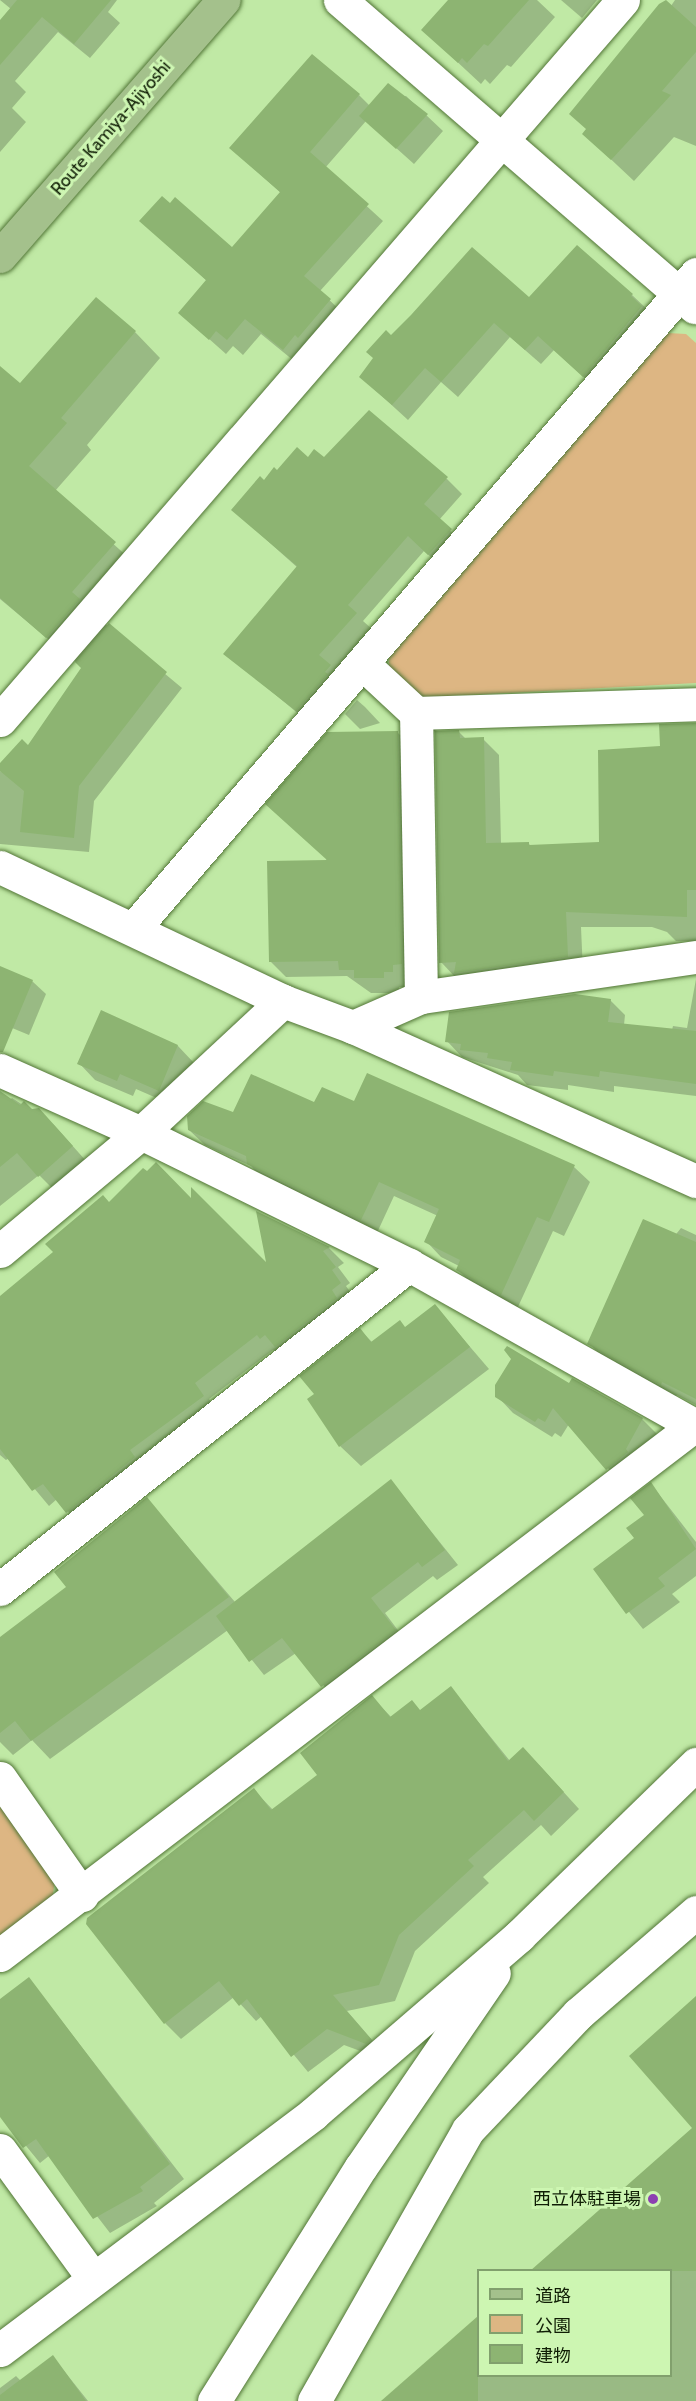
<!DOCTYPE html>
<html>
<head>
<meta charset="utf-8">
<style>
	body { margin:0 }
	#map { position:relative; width:696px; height:2401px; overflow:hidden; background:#c0e9a5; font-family:Cabin,"Noto Sans JP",sans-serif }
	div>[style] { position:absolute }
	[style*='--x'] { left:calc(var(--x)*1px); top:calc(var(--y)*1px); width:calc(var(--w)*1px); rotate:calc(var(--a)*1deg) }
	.green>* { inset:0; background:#ddb683 }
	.shadow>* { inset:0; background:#0003 }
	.building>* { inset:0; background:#8db472 }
	.roads { filter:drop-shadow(0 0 2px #517536) drop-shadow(0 0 2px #517536) }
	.minor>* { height:33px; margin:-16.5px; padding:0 16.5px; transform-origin:16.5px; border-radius:16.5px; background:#fff }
	.major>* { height:33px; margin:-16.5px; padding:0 16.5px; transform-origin:16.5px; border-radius:16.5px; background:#a4c18c }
	.dots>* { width:16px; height:16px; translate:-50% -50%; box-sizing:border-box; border:3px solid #cdf6b2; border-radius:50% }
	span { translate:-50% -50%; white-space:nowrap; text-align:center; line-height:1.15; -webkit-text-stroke:6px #cdf6b2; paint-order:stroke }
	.street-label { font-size:18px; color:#101e05 }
	.poi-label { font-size:18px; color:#101e05 }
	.right { translate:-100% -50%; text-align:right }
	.legend { position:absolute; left:477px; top:2269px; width:195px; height:108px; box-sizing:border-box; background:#cdf6b2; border:2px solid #81a06d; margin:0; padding:8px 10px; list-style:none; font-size:18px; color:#101e05 }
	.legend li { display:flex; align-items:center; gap:12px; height:30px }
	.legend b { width:30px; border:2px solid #81a06d }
</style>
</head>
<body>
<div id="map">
	<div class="green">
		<i style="clip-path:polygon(668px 333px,686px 334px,696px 343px,696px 683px,413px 698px,389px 674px,389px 658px)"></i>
		<i style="clip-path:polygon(0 1801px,55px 1879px,52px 1902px,0 1940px)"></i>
	</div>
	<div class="shadow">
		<i style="clip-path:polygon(0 0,117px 0,108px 12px,120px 23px,90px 58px,58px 32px,15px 81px,26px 92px,12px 108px,26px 122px,0 152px,0 22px,11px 9px)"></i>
		<i style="clip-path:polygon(450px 0,537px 0,555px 17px,511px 67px,507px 65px,490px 84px,485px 79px,481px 84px,423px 30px)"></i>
		<i style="clip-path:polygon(561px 0,597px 0,582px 18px)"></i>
		<i style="clip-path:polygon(675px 0,696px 0,696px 146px,674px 137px,634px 181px,584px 134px)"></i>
		<i style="clip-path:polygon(359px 95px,370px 106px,406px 96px,443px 131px,414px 164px,366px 121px,325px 168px,383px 221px,320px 291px,346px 316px,299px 365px,261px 334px,243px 355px,233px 346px,226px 354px,180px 313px,207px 281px,141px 221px,232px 249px,281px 193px,231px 148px)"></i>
		<i style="clip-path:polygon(632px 295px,648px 310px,599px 391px,554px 350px,541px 364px,510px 337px,458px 397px,441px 382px,408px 420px,361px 377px,391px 337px,529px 299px)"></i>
		<i style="clip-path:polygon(135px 332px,160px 358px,87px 445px,91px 450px,55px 491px,141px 569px,98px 618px,182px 688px,94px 801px,89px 852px,0 844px,0 772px,6px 759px,28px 747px,83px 668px,0 599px,0 371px,20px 385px)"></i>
		<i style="clip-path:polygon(308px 459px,447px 479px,462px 494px,439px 520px,466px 546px,445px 569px,424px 551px,363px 621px,372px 629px,312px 725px,226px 654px,298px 568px,233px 510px,277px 472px)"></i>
		<i style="clip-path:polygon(357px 700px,365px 707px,380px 723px,360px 729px,345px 714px)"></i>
		<i style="clip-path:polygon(696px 723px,696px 941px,676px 941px,667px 932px,652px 927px,581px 927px,583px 972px,456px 978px,441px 962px,459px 732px,466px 739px,483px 739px,499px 755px,501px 844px,528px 843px,532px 847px,601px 844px,661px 747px)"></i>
		<i style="clip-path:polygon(397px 732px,413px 748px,409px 987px,399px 987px,399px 993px,371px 993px,347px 976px,286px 977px,270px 961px)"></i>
		<i style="clip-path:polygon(0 968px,32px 981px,46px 994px,29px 1035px,0 1023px)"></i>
		<i style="clip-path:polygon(696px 979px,696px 1096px,614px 1086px,614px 1092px,568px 1085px,568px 1090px,527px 1085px,518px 1075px,462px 1057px,447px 1041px,610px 1000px,625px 1015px,624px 1025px,672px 1030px,673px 1026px,687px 1028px)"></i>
		<i style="clip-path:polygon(101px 1012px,178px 1046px,194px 1063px,175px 1106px,136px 1089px,133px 1096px,95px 1080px,79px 1063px)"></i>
		<i style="clip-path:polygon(12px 1098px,54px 1125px,87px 1162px,55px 1191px,39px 1175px,0 1206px,0 1108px)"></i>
		<i style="clip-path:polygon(355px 1103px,574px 1167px,590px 1182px,564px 1236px,553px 1231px,517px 1309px,473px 1285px,457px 1269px,459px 1266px,441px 1257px,426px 1241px,438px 1216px,394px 1196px,376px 1235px,264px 1180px,251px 1166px,205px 1145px,189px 1130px,234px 1114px,315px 1104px)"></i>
		<i style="clip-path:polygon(193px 1201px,269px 1267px,258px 1213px,329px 1248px,344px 1263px,338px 1267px,350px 1283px,346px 1286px,355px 1299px,276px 1353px,273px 1350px,209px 1399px,218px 1412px,82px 1527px,57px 1499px,49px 1506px,9px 1458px,6px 1460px,0 1455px,0 1300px,110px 1204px)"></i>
		<i style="clip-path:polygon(681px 1228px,696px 1235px,696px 1405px,677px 1395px,675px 1398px,603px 1358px,589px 1343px)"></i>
		<i style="clip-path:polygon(435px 1306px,489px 1369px,361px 1466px,340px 1446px,316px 1395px,360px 1330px,373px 1343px,406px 1328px)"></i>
		<i style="clip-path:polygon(513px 1359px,642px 1419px,658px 1435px,623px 1485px,569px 1424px,561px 1437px,555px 1433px,552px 1437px,513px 1413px,497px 1396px)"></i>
		<i style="clip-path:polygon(391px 1481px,458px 1565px,437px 1580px,433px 1576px,385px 1613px,409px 1645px,336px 1700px,296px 1653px,264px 1675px,228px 1630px,50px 1759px,32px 1740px,13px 1755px,0 1742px,0 1639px,68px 1588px,147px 1499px,235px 1602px)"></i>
		<i style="clip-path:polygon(651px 1484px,696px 1542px,696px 1576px,672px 1594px,680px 1602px,643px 1629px,595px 1570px,636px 1539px,646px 1515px)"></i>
		<i style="clip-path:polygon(451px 1688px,510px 1761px,539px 1765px,579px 1809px,551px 1836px,541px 1825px,483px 1877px,489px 1883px,415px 1951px,395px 2001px,347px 2011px,386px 2056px,382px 2059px,344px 2045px,308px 2072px,262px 2016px,256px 2021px,234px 1997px,181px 2039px,165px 2023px,254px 1790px,273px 1810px,319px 1776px,372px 1697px,392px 1718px,421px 1711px)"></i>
		<i style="clip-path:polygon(29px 1979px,184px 2179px,154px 2203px,157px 2206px,110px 2233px,50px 2155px,40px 2163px,0 2114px,0 2000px)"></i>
		<i style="clip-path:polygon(696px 1998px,696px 2401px,384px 2401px,478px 2317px,478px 2376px,670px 2376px,670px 2270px,694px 2128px)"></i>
		<i style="clip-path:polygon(53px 2357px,88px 2401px,0 2401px,0 2388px,16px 2376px,21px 2381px)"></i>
	</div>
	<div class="building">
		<i style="clip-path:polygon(17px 0,111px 0,74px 44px,42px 17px,0 65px,0 20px)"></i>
		<i style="clip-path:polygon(448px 0,529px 0,488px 46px,484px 44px,467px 63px,462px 58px,458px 63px,421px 30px)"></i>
		<i style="clip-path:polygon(666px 0,696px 27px,696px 52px,662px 91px,671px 95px,611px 160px,582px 134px,586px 129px,569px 114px,659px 4px)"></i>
		<i style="clip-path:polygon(312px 54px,360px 94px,310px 152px,369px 204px,304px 276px,331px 299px,298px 338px,295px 335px,283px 350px,245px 319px,227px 340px,216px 331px,209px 340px,178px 313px,206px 280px,139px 221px,162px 196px,170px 203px,175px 197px,232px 247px,280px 192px,229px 148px)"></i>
		<i style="clip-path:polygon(388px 83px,428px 114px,396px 149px,359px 116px)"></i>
		<i style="clip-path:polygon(577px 245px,633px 294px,631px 296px,642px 306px,583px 377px,538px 336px,525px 350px,494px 323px,441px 382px,425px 368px,392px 405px,359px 377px,373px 358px,366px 352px,386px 330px,391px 335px,411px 315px,472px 247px,529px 297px)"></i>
		<i style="clip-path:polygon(96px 297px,136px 331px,61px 418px,67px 423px,29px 466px,116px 542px,72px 592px,80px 599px,46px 638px,0 598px,0 366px,20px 383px)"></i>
		<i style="clip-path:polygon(369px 410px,448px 477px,424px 504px,452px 529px,428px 555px,408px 536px,348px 605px,357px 613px,319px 655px,331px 665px,325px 672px,328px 674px,296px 711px,223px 654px,297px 566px,231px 510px,260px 476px,264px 480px,274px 467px,277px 470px,297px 447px,308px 457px,314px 449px,324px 457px)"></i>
		<i style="clip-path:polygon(109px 623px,167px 672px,79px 786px,74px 838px,20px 832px,24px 791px,0 771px,0 763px,22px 739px,28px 745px,81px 668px,75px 662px)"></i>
		<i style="clip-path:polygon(696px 723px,696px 890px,687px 890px,687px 917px,566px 912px,568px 957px,454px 973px,456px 962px,439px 963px,435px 731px,459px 730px,460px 738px,484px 737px,486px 843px,529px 842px,529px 845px,599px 842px,598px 750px,660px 746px,659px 724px)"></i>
		<i style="clip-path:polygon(398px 731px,402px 964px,393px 965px,393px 972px,384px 972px,384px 978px,354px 978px,354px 970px,339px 970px,338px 961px,269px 962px,267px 861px,327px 860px,265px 804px,327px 732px)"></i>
		<i style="clip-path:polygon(0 966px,33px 980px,3px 1052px,0 1052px)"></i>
		<i style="clip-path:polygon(575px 994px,611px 999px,608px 1022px,696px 1031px,696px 1084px,600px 1071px,599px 1077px,554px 1071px,553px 1076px,510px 1070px,512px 1062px,487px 1058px,488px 1053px,460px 1050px,461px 1044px,445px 1042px,449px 1012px)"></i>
		<i style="clip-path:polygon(101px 1010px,178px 1045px,159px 1091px,120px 1074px,117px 1081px,77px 1064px)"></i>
		<i style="clip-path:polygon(367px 1073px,575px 1165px,549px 1222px,537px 1217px,501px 1295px,456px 1270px,460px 1260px,424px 1242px,439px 1209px,379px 1182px,361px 1220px,247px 1164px,246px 1156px,188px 1130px,187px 1116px,203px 1101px,233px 1112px,251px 1074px,314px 1102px,322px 1087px,354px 1101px)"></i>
		<i style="clip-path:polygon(0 1091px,20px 1105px,24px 1101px,32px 1109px,39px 1108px,73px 1146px,38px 1177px,17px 1153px,0 1167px)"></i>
		<i style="clip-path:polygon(156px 1162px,191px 1198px,191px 1187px,266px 1262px,256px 1211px,330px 1247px,323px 1251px,336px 1267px,332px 1270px,341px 1283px,332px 1290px,337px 1298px,275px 1347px,265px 1335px,260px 1339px,257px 1335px,195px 1383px,204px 1396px,130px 1450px,135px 1457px,66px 1513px,43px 1484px,32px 1491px,0 1449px,0 1296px,53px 1252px,45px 1244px,103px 1195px,109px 1202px,143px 1168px,147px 1171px)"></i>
		<i style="clip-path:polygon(643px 1219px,696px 1242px,696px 1399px,662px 1382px,661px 1385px,587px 1344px)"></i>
		<i style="clip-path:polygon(435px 1304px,470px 1347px,339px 1447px,307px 1399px,314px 1394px,299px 1376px,360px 1328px,371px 1342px,400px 1320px,405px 1327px)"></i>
		<i style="clip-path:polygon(507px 1346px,569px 1383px,572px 1378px,643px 1418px,626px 1449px,628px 1452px,606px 1470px,553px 1408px,545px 1422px,538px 1418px,535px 1422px,495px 1397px,495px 1385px,511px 1359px,504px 1350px)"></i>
		<i style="clip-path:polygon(391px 1479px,445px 1550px,422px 1567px,418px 1562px,371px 1598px,396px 1630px,321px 1687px,282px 1638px,249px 1662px,216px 1616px)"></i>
		<i style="clip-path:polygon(651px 1482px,696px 1549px,658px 1578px,665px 1586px,626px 1614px,593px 1569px,634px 1538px,626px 1528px,644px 1515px,630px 1498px)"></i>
		<i style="clip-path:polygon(147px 1497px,229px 1597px,31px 1741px,15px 1721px,0 1733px,0 1637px,66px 1587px,54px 1572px)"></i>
		<i style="clip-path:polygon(451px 1686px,508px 1761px,523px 1747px,564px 1792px,534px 1821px,524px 1810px,468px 1860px,474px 1866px,399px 1935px,379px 1985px,333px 1995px,371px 2039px,366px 2044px,327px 2029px,291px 2057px,247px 1999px,239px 2006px,219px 1981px,164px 2024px,86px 1924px,87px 1918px,254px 1788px,271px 1810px,317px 1775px,300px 1753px,372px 1695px,390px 1717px,412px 1700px,420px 1710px)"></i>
		<i style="clip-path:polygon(29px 1977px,170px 2164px,140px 2187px,143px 2191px,93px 2219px,36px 2139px,23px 2148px,0 2117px,0 1999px)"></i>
		<i style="clip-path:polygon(696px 1996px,696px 2271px,530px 2271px,692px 2128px,629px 2056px)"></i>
		<i style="clip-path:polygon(478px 2316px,478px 2401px,381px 2401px)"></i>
		<i style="clip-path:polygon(53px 2355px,86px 2401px,0 2401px,0 2395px)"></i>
	</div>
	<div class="roads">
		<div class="minor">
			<i style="--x:340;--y:0;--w:469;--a:40.9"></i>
			<i style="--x:362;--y:663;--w:74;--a:42.8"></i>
			<i style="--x:0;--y:720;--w:952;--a:-49.13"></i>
			<i style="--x:0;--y:867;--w:313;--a:25.3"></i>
			<i style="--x:283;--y:1001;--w:75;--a:20.4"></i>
			<i style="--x:353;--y:1027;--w:376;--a:24.2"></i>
			<i style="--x:135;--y:927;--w:861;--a:-49.33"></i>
			<i style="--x:421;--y:997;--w:284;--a:-91"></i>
			<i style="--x:416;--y:713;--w:280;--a:-1.8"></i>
			<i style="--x:353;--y:1027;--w:74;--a:-23.8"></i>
			<i style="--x:421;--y:997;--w:278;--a:-8.3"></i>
			<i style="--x:0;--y:1070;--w:154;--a:24.1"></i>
			<i style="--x:141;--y:1133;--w:299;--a:26.2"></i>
			<i style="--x:409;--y:1265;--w:329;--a:29.3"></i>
			<i style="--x:0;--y:1251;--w:184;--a:-39.9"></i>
			<i style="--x:141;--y:1133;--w:194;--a:-42.9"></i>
			<i style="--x:0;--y:1589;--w:522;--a:-38.39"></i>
			<i style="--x:0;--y:1778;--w:143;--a:55"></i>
			<i style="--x:0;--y:1955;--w:874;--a:-37.33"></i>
			<i style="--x:0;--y:2150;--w:158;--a:54"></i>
			<i style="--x:0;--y:2350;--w:393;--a:-37"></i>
			<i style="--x:314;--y:2113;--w:271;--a:-40.8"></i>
			<i style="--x:519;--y:1936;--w:247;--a:-44.2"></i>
			<i style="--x:214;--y:2401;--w:276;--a:-57.9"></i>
			<i style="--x:361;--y:2167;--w:235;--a:-55.6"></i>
			<i style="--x:314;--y:2401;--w:312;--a:-60.4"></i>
			<i style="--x:468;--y:2130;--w:160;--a:-46.5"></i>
			<i style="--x:578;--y:2014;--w:156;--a:-40.8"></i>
		</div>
		<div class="major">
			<i style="--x:0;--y:256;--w:340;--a:-48.9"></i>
		</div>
	</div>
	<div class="dots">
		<i style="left:653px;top:2199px;background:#8c40b1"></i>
	</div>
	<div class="street-label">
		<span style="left:111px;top:128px;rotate:-49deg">Route Kamiya-Ajiyoshi</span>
	</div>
	<div class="poi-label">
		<span class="right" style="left:641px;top:2199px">西立体駐車場</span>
	</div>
	<ul class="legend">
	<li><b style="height:8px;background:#a4c18c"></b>道路</li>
	<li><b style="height:16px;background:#ddb683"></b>公園</li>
	<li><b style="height:16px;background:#8db472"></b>建物</li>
	</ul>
</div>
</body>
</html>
